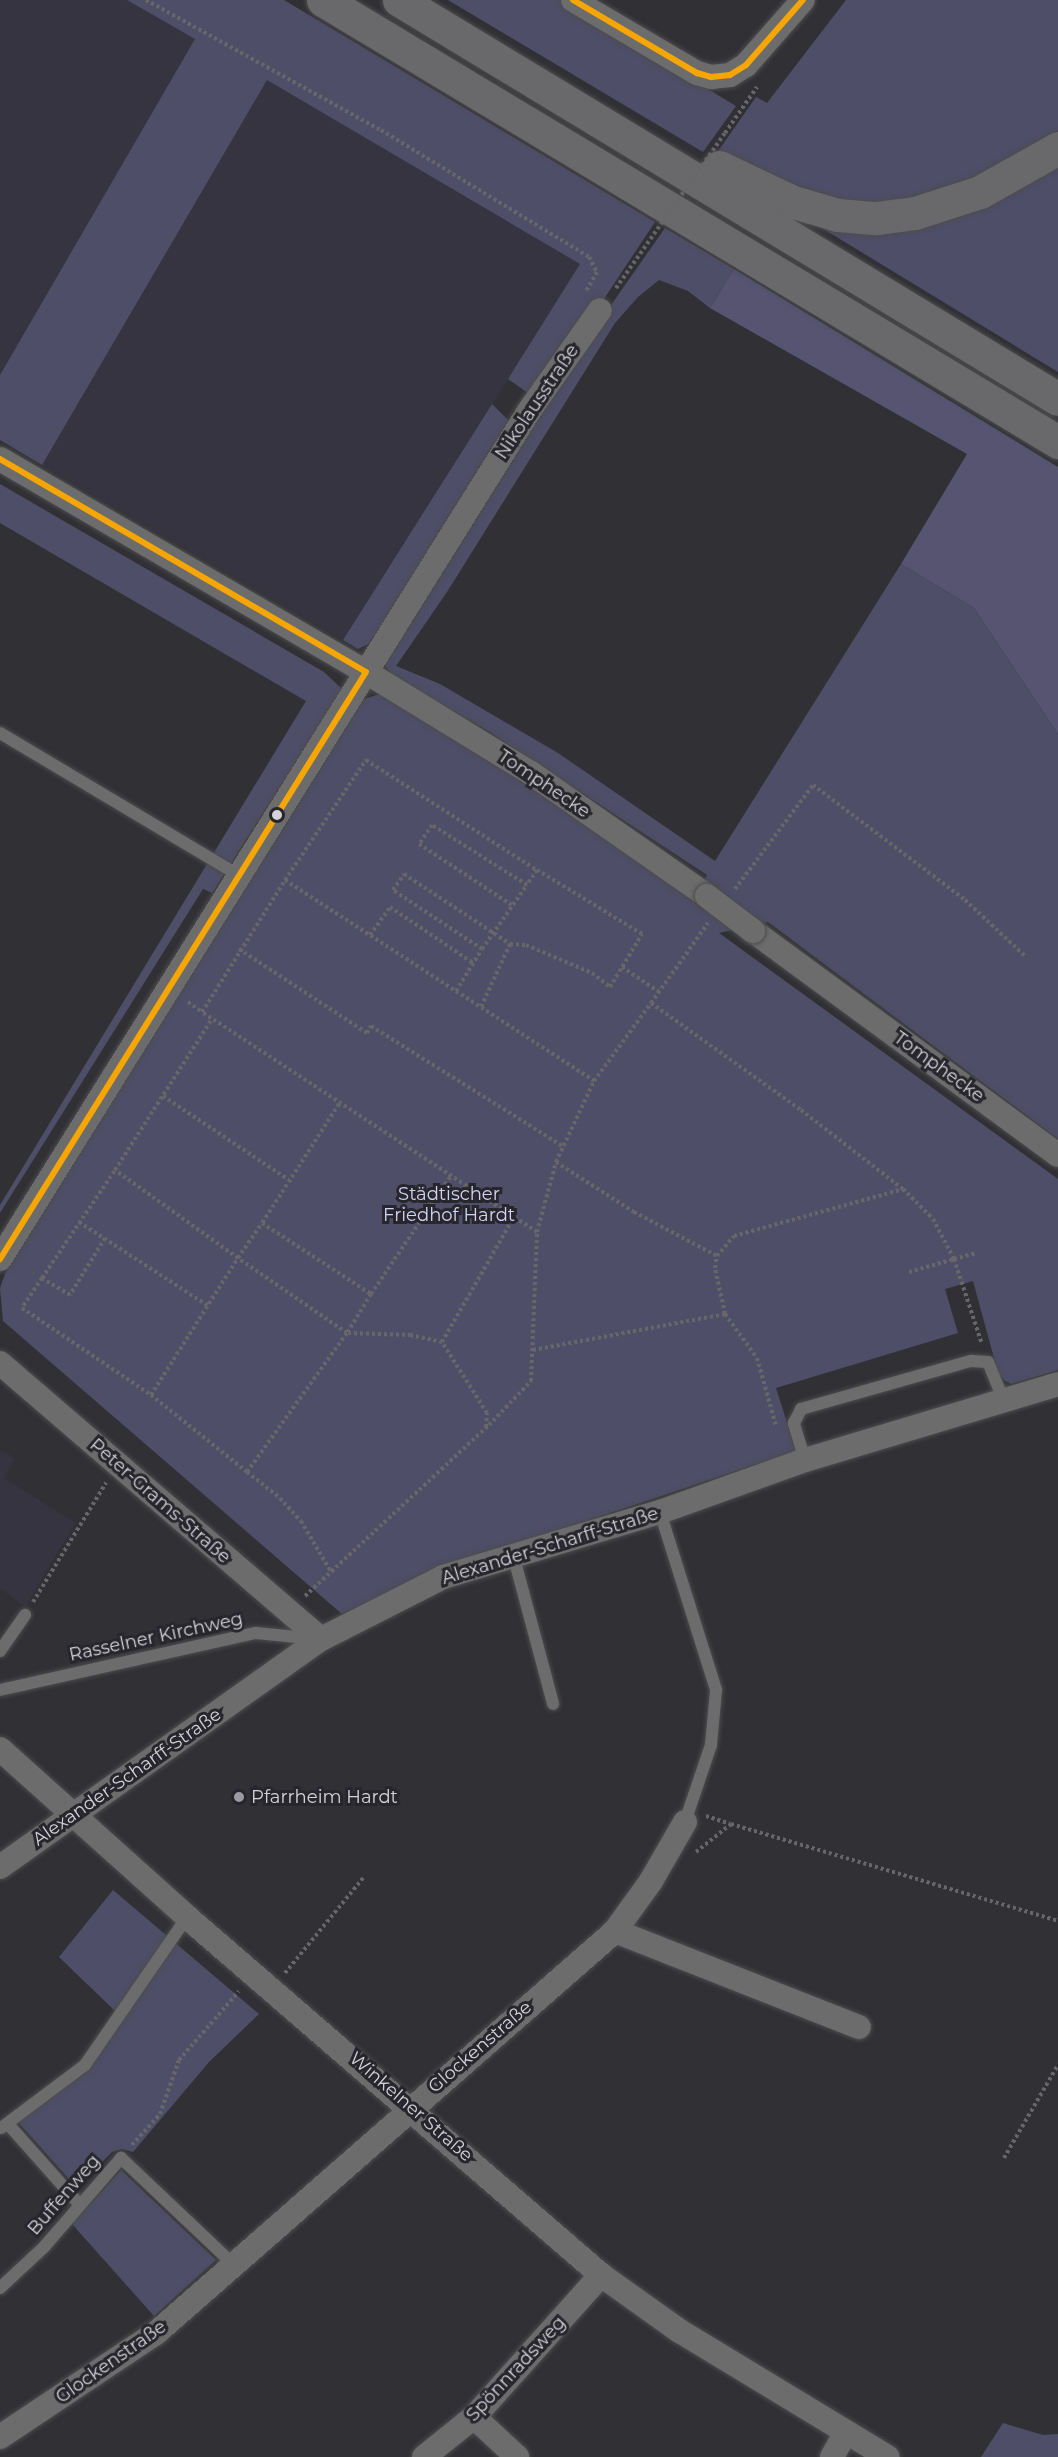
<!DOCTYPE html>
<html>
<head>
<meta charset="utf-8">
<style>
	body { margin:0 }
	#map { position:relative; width:1058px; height:2457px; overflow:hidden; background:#313135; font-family:Montserrat,sans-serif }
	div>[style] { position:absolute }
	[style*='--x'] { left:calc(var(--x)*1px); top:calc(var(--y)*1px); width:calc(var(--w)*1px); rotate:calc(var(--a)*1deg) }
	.built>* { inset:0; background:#353440 }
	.green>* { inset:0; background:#4f4e69 }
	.forest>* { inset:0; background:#565471 }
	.path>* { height:4px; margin-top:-2px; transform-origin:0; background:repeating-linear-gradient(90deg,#676769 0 3px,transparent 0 6px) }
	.roads { filter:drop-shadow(0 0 2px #4c4c4e) drop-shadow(0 0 2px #4c4c4e) }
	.lane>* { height:12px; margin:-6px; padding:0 6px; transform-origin:6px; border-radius:6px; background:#6c6c6d }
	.street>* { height:24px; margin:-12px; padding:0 12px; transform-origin:12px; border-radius:12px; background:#6c6c6d }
	.highway>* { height:33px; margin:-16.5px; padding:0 16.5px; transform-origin:16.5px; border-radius:16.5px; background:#69696c }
	.path-bridge>* { height:4px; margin-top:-2px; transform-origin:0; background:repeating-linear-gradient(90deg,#676769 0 3px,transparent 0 6px) }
	.bridges { filter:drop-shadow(0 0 2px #4c4c4e) drop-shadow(0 0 2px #4c4c4e) }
	.street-bridge>* { height:24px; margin:-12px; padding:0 12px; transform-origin:12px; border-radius:12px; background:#6c6c6d }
	.bus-1>* { height:6px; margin:-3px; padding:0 3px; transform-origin:3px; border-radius:3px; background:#f7a600 }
	.dots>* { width:16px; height:16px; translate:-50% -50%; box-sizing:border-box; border:3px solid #27262c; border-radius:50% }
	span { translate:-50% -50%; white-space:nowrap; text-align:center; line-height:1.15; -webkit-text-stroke:6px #27262c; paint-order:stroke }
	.street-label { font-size:18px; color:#d4d4d8 }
	.park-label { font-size:18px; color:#d4d1f5 }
	.poi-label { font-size:18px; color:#d4d4d8 }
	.left { translate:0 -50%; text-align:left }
</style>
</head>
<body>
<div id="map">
	<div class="built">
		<i style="clip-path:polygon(0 0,127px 0,196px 39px,0 375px)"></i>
		<i style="clip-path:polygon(267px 79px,581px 264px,343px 640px,42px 465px)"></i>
		<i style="clip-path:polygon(0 1450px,15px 1458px,4px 1478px,75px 1523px,25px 1607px,0 1588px)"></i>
	</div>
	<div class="green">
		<i style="clip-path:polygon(127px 0,284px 0,655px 222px,544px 389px,528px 393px,508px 379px,580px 264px,267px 80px,42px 465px,0 440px,0 375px,195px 39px)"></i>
		<i style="clip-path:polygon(448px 0,559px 0,736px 106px,703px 152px)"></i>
		<i style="clip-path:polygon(846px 0,1058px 0,1058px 131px,974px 181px,922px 198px,869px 204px,794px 193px,714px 157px,756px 97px,767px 103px)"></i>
		<i style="clip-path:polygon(1058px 155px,1058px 372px,812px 222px,831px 220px)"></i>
		<i style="clip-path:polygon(665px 228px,734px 269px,710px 308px,688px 291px,659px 280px,638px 297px,615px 323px,447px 592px,396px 666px,440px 684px,558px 753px,715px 861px,901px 564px,974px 608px,1058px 734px,1058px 1139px,768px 922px,719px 933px,1058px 1179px,1058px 1370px,1011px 1384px,1004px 1380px,998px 1373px,973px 1281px,945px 1289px,958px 1333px,776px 1388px,796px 1451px,424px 1575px,342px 1614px,3px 1321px,0 1288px,5px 1274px,361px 700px,380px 694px,539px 791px,695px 901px,707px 875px,488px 731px,391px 675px,385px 665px,386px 653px,583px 345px)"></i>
		<i style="clip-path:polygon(492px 404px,511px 423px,392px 610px,368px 644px,358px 649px,343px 640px)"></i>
		<i style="clip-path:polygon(0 484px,324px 672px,342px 689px,212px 893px,203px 889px,0 1213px,0 1205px,306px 701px,0 523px)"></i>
		<i style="clip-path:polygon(113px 1890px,259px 2014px,209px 2062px,133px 2152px,122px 2149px,112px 2152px,77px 2188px,18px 2122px,84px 2073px,115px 2011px,59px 1957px)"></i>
		<i style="clip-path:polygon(121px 2170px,216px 2260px,154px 2316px,72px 2224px)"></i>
		<i style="clip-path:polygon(1003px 2423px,1043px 2435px,1058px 2434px,1058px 2457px,981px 2457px)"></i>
	</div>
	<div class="forest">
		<i style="clip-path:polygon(734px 269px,1058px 467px,1058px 734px,974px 608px,901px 564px,967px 454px,710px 308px)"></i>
	</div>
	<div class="path">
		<i style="--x:146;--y:0;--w:269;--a:29"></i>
		<i style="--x:381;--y:130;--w:244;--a:31.4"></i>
		<i style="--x:589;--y:257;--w:17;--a:62"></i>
		<i style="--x:597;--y:272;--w:22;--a:120"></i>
		<i style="--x:725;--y:133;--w:56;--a:-55.2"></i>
		<i style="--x:285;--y:880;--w:145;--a:-56"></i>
		<i style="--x:366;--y:760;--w:203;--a:32.8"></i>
		<i style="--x:537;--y:870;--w:18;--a:124"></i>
		<i style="--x:527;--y:885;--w:112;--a:-147.7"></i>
		<i style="--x:432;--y:825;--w:23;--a:124"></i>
		<i style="--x:419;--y:844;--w:111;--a:33.3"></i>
		<i style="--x:735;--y:889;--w:130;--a:-53.1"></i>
		<i style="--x:813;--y:785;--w:191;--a:37.1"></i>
		<i style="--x:965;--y:900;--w:81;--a:43"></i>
		<i style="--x:370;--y:935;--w:34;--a:-54"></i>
		<i style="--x:390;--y:907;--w:100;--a:34"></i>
		<i style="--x:510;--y:944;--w:16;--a:4"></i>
		<i style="--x:526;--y:945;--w:72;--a:23"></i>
		<i style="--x:592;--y:973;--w:23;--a:38"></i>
		<i style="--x:610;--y:987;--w:62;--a:-58.9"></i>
		<i style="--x:642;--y:934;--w:123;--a:-148.6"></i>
		<i style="--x:239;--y:949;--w:153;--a:33.3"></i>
		<i style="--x:367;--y:1033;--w:8;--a:-60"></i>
		<i style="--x:371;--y:1026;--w:226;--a:32.1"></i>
		<i style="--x:482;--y:949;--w:78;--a:-54.9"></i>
		<i style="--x:622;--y:967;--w:45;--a:34"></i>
		<i style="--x:456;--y:991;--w:49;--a:-58.2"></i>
		<i style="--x:482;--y:949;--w:107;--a:-146.5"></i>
		<i style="--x:393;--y:890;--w:19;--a:-55"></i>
		<i style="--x:404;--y:874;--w:127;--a:33.4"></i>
		<i style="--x:510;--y:944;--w:69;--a:114.7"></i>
		<i style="--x:188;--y:1002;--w:17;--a:36"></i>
		<i style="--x:651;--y:1003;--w:98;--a:-54.5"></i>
		<i style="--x:163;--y:1096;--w:151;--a:33.7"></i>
		<i style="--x:339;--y:1104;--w:142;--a:122.9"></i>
		<i style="--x:262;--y:1223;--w:130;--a:33.1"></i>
		<i style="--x:371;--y:1294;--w:46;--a:121.6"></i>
		<i style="--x:556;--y:1162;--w:93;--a:32.7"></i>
		<i style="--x:634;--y:1212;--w:94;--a:27.9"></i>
		<i style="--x:79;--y:1222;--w:153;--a:33"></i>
		<i style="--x:537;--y:1232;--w:401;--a:-146.7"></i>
		<i style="--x:202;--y:1012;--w:156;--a:-57.8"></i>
		<i style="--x:285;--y:880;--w:369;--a:33"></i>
		<i style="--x:105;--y:1238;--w:67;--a:121.6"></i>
		<i style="--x:70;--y:1295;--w:33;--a:-149"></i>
		<i style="--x:42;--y:1278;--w:130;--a:-55.9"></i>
		<i style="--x:909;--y:1272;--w:47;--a:-16.1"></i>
		<i style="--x:954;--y:1259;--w:89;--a:71.8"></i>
		<i style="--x:42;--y:1278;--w:36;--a:124"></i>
		<i style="--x:22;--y:1308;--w:156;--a:34"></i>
		<i style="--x:151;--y:1395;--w:123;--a:38.7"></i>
		<i style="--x:247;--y:1472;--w:171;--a:-54.3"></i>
		<i style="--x:347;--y:1333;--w:132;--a:-145.5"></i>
		<i style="--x:238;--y:1258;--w:42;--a:-55.6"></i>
		<i style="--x:371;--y:1294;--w:143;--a:-55.9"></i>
		<i style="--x:725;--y:1314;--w:54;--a:54"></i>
		<i style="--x:757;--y:1358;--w:71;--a:74.4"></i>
		<i style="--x:348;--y:1333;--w:62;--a:1.8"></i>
		<i style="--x:410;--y:1335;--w:33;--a:12"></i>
		<i style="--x:533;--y:1350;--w:195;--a:-10.6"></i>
		<i style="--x:725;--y:1314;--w:47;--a:-102.3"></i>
		<i style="--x:715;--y:1268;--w:12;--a:-81"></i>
		<i style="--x:717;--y:1256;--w:26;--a:-50"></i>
		<i style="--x:734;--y:1236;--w:175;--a:-15.5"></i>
		<i style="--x:151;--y:1395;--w:162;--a:-57.6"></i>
		<i style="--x:238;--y:1258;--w:151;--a:-144.4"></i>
		<i style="--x:115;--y:1170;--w:179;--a:-57.3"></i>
		<i style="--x:486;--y:1427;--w:14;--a:-86"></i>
		<i style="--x:487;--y:1413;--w:84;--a:-122.4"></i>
		<i style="--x:442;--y:1342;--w:144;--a:-60.1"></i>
		<i style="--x:247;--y:1472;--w:42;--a:38.2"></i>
		<i style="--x:280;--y:1498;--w:31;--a:48"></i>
		<i style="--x:301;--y:1521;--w:59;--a:59.5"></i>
		<i style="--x:305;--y:1596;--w:251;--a:-42.9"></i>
		<i style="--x:489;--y:1425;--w:61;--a:-46.3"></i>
		<i style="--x:531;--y:1381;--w:149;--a:-87.7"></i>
		<i style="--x:537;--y:1232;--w:73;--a:-74.8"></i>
		<i style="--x:556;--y:1162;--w:89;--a:-64.9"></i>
		<i style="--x:594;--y:1081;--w:97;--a:-53.8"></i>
		<i style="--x:651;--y:1003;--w:184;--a:35.5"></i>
		<i style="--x:801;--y:1110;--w:129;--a:37.8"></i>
		<i style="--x:903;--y:1189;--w:42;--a:45"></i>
		<i style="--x:933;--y:1219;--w:45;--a:62.3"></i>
		<i style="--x:954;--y:1259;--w:24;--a:-15"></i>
		<i style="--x:33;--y:1602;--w:140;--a:-58.5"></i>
		<i style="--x:706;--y:1816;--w:25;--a:18"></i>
		<i style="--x:696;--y:1852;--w:45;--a:-38.7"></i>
		<i style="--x:731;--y:1824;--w:341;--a:16.5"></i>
		<i style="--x:285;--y:1973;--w:123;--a:-50.6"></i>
		<i style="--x:132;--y:2145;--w:42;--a:-47.9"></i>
		<i style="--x:160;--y:2114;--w:57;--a:-70.6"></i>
		<i style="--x:179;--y:2060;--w:91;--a:-49"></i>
		<i style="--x:1004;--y:2158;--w:108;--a:-59.9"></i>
	</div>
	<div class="roads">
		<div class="lane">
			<i style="--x:0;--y:733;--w:279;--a:30.8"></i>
			<i style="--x:805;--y:1460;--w:39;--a:-107"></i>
			<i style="--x:794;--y:1423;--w:16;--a:-63"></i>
			<i style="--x:801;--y:1409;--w:177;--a:-15.8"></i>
			<i style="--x:971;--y:1361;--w:17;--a:3"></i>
			<i style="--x:988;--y:1362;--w:42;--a:67.7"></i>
			<i style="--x:660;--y:1512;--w:187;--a:72.5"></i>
			<i style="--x:716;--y:1690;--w:55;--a:95.2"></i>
			<i style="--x:711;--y:1745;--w:81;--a:108.7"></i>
			<i style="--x:514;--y:1558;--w:151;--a:75"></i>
			<i style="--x:0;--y:1651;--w:44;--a:-55.2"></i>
			<i style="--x:0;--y:1690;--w:262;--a:-12.6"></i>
			<i style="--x:256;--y:1633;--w:61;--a:5.6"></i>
			<i style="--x:8;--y:2124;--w:108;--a:48.4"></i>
			<i style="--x:1;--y:2128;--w:105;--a:-36.9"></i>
			<i style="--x:85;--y:2065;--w:180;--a:-55.4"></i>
			<i style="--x:0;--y:2288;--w:60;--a:-43"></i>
			<i style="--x:44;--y:2247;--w:118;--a:-49.1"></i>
			<i style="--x:121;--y:2158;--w:156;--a:43.4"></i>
		</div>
		<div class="street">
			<i style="--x:573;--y:0;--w:144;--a:30.5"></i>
			<i style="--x:697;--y:73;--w:15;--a:16"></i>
			<i style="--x:711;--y:77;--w:19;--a:-6"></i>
			<i style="--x:730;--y:75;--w:19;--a:-32"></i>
			<i style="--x:746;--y:65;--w:86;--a:-48.8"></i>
			<i style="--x:0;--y:459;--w:423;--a:30.2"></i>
			<i style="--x:366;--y:672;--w:193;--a:31.5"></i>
			<i style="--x:531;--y:773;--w:215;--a:34.9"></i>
			<i style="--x:753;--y:931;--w:378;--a:36.3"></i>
			<i style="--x:0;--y:1259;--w:999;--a:-58.04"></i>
			<i style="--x:529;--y:411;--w:123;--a:-54.9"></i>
			<i style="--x:0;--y:1363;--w:423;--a:40.7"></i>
			<i style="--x:0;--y:1749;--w:251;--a:41.9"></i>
			<i style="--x:187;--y:1917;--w:547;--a:40.85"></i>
			<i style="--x:601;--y:2275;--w:95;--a:35.5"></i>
			<i style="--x:678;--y:2330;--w:245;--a:31.2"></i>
			<i style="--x:0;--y:1867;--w:394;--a:-35.4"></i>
			<i style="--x:321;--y:1639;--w:137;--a:-26.9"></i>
			<i style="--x:443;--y:1577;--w:227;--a:-16.7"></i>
			<i style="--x:660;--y:1512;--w:154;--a:-19.7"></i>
			<i style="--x:805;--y:1460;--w:264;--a:-16.7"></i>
			<i style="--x:615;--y:1931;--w:62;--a:-54.2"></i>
			<i style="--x:651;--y:1881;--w:68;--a:-60"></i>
			<i style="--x:474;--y:2417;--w:59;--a:42.9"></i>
			<i style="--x:0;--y:2437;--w:187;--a:-33.7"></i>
			<i style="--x:156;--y:2333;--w:610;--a:-41.21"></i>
			<i style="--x:615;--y:1931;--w:262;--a:21.5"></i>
			<i style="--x:424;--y:2457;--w:64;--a:-38.7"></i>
			<i style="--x:474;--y:2417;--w:191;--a:-48.2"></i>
			<i style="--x:832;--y:2457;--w:26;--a:-61"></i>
		</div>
		<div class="highway">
			<i style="--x:323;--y:0;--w:858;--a:31.02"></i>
			<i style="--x:399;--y:0;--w:770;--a:31.19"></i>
			<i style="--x:719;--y:167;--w:82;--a:25.3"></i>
			<i style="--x:793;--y:202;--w:47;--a:16.1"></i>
			<i style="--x:838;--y:215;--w:38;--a:5"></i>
			<i style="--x:876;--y:218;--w:39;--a:-7"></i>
			<i style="--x:915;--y:213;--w:68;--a:-17.9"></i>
			<i style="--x:980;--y:192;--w:90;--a:-29.4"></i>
		</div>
	</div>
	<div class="path-bridge">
		<i style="--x:616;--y:288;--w:189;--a:-54.9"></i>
	</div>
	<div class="bridges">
		<div class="street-bridge">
			<i style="--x:707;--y:896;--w:58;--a:37.3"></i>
		</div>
	</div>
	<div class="bus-1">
		<i style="--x:573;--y:0;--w:144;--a:30.5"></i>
		<i style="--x:697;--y:73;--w:15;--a:16"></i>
		<i style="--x:711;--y:77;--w:19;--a:-6"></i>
		<i style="--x:730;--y:75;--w:19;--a:-32"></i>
		<i style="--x:746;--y:65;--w:86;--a:-48.8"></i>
		<i style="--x:0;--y:459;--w:423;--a:30.2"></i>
		<i style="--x:366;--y:672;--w:692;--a:121.94"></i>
	</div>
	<div class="dots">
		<i style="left:277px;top:815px;background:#d4d4d8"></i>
		<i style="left:239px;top:1797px;background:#9b9b9f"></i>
	</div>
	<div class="street-label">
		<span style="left:537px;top:402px;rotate:-56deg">Nikolausstraße</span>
		<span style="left:544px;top:784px;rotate:34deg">Tomphecke</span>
		<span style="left:939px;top:1067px;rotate:36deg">Tomphecke</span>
		<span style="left:160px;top:1501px;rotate:41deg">Peter-Grams-Straße</span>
		<span style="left:550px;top:1546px;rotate:-17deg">Alexander-Scharff-Straße</span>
		<span style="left:156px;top:1637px;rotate:-12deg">Rasselner Kirchweg</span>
		<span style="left:127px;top:1777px;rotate:-35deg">Alexander-Scharff-Straße</span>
		<span style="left:480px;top:2047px;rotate:-41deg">Glockenstraße</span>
		<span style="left:411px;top:2107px;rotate:41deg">Winkelner Straße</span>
		<span style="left:64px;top:2195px;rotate:-49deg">Buffenweg</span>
		<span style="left:111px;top:2362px;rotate:-35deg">Glockenstraße</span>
		<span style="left:516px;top:2369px;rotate:-47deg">Spönnradsweg</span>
	</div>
	<div class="park-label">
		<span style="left:449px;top:1205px">Städtischer<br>Friedhof Hardt</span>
	</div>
	<div class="poi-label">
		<span class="left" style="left:251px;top:1797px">Pfarrheim Hardt</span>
	</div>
</div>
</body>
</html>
